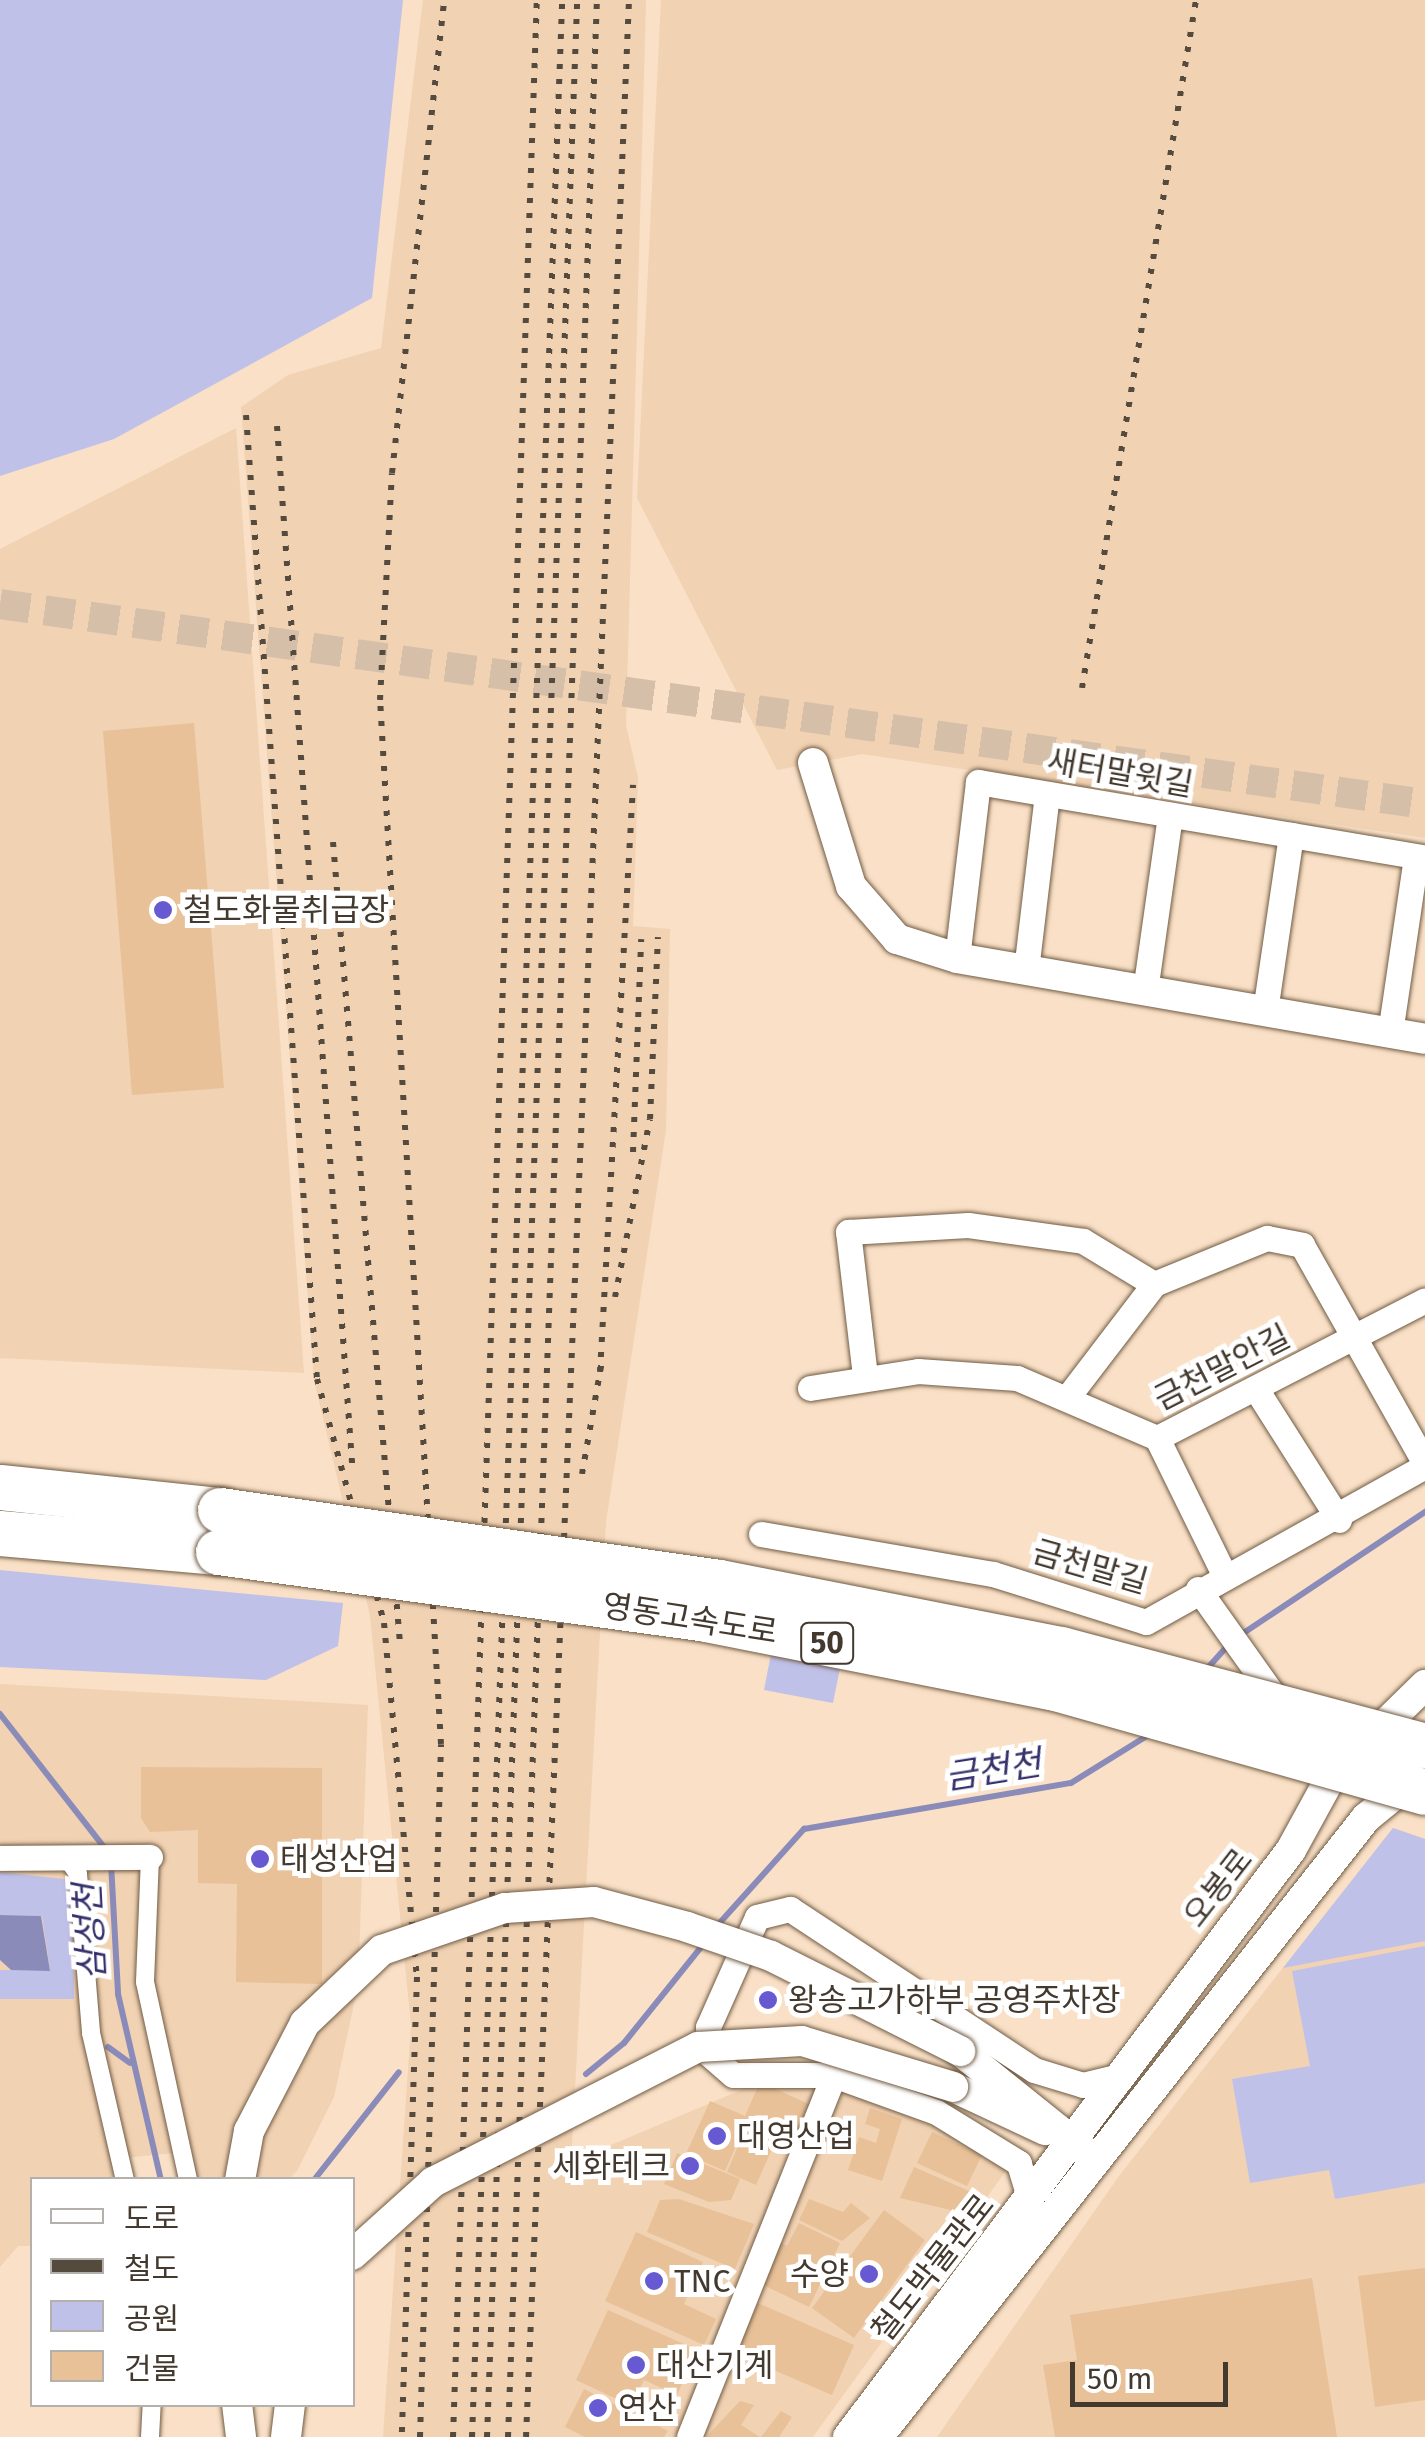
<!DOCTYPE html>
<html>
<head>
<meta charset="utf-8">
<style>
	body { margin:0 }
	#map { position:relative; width:1425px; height:2437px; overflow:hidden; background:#f9e0c6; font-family:"Fira Sans","Noto Sans KR",sans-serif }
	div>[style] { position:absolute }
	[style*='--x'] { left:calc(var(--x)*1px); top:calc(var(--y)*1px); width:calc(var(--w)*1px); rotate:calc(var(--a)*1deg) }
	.built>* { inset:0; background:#f1d2b3 }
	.green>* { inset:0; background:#c0c1e9 }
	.water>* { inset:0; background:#8b8bba }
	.stream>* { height:6px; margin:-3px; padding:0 3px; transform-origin:3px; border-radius:3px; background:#8b8bba }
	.building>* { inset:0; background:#e8c198 }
	.tertiary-tunnel>* { height:30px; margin-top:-15px; transform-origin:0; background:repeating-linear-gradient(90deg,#d5bfa8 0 30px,transparent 0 45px) }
	.roads { filter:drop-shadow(0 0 2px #705b44) drop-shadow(0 0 2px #705b44) }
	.pedestrian>* { height:18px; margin:-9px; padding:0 9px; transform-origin:9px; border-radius:9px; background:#fff }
	.minor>* { height:25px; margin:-12.5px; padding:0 12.5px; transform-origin:12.5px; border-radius:12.5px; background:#fff }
	.tertiary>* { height:30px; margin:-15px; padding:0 15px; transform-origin:15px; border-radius:15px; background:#fff }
	.motorway>* { height:45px; margin:-22.5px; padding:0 22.5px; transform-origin:22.5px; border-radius:22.5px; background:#fff }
	.rail>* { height:6px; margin-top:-3px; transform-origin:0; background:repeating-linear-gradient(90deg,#554a3e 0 5px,transparent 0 15px) }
	.bridges { filter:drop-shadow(0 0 2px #705b44) drop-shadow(0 0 2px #705b44) }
	.tertiary-bridge>* { height:30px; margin:-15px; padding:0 15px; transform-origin:15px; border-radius:15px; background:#fff }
	.motorway-bridge>* { height:45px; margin:-22.5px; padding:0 22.5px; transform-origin:22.5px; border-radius:22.5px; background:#fff }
	.dots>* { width:28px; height:28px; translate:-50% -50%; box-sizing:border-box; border:5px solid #fff; border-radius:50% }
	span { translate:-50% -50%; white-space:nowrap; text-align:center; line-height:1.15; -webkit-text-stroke:10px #fff; paint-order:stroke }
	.shield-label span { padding:2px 8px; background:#fff; border:2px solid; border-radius:8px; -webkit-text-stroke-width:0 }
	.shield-label { font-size:30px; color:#43392f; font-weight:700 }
	.street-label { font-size:32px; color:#43392f }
	.poi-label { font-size:32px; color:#43392f }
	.left { translate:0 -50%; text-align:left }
	.right { translate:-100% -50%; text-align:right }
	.water-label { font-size:35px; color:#36316c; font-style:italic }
	.legend { position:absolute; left:30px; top:2177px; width:325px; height:230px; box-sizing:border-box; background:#fff; border:2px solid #b4b0ac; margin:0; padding:12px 18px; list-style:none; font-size:30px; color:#43392f }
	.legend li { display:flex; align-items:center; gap:20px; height:50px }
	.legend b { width:50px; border:2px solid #b4b0ac }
	.scale { position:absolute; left:1070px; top:2362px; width:158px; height:45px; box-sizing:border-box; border:5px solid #43392f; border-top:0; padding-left:12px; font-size:30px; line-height:35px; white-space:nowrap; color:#43392f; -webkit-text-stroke:8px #fff; paint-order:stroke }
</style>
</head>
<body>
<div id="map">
	<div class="built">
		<i style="clip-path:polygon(423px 0,646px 0,626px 725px,638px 778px,633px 926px,670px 929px,666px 1130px,606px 1522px,571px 2162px,760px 2082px,840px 2085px,920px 2113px,1008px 2168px,813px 2437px,383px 2437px,411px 2025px,370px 1616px,314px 1380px,241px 407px,288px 375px,381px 348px)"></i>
		<i style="clip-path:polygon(661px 0,1425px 0,1425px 838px,862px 754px,777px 770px,637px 498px)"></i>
		<i style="clip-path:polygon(236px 428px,304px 1373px,0 1358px,0 549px)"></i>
		<i style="clip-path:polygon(0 1684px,368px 1705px,358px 1985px,334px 2097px,297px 2171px,289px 2179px,177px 2179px,174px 2153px,114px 2159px,113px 2179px,32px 2180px,32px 2246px,18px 2246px,0 2267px)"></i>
		<i style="clip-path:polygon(1393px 1828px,1425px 1839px,1425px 2437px,937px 2437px,1119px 2176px)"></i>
	</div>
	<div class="green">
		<i style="clip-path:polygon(0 0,403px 0,372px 298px,114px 439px,0 476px)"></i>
		<i style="clip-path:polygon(0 1570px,343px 1603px,338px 1646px,266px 1680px,0 1667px)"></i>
		<i style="clip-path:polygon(771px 1654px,840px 1668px,833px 1703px,764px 1690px)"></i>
		<i style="clip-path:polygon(1393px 1828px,1425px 1839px,1425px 1941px,1283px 1968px)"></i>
		<i style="clip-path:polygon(0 1872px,73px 1880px,74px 1999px,0 1999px,0 1970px,50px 1970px,42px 1916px,0 1915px)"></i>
		<i style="clip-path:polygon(1425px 1946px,1425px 2183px,1335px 2199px,1329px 2170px,1250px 2183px,1232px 2079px,1310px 2066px,1292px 1971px)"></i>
	</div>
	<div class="water">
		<i style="clip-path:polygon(0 1915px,41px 1916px,50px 1971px,11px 1970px,0 1960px)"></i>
	</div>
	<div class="stream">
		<i style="--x:1239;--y:1636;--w:224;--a:-33.7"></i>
		<i style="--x:1204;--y:1672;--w:38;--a:-48"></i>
		<i style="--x:0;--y:1714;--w:174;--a:52"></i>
		<i style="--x:111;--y:1863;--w:131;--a:86.9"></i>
		<i style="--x:118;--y:1994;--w:191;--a:77"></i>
		<i style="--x:716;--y:1927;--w:132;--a:-48.1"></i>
		<i style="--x:804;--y:1829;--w:271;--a:-9.8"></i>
		<i style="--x:1071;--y:1783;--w:93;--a:-31.8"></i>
		<i style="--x:108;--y:2047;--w:27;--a:36"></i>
		<i style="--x:586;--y:2074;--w:49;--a:-39.2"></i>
		<i style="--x:624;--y:2043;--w:131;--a:-51.2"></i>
		<i style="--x:314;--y:2180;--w:137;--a:-51.8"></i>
	</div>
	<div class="building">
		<i style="clip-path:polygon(194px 723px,224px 1088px,132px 1095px,103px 731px)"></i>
		<i style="clip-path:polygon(141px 1767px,322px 1768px,322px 1984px,236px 1982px,237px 1884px,198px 1883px,198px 1830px,150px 1832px,141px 1818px)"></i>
		<i style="clip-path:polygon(760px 2082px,809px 2104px,794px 2137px,749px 2117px,725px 2171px,686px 2154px,710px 2101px,745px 2116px)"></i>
		<i style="clip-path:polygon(870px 2108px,902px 2119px,882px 2181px,848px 2170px,859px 2137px,876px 2143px,880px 2129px,865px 2124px)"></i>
		<i style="clip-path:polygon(746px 2127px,776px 2140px,756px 2185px,727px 2172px)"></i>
		<i style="clip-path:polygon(932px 2132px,982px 2155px,967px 2186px,917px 2163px)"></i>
		<i style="clip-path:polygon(677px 2153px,740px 2179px,731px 2200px,709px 2202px,664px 2184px)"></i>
		<i style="clip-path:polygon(914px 2167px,969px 2191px,959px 2212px,900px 2198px)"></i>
		<i style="clip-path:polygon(679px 2199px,754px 2224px,735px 2269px,647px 2232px,660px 2200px)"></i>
		<i style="clip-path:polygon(809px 2199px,843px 2212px,851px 2203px,870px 2218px,842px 2241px,799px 2220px)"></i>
		<i style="clip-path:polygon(884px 2210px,925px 2240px,854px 2338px,812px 2308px)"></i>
		<i style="clip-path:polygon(799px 2223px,840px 2243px,809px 2307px,753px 2280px,773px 2239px,787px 2246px)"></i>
		<i style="clip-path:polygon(636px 2232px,703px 2262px,684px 2304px,716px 2319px,704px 2345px,605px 2301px)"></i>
		<i style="clip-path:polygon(1425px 2268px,1425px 2400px,1375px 2407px,1358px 2276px)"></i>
		<i style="clip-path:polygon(1312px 2278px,1337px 2437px,1055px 2437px,1043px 2365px,1077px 2360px,1070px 2315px)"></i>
		<i style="clip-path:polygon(758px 2303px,854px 2345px,832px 2395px,736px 2354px)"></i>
		<i style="clip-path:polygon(608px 2310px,697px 2350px,677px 2395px,644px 2380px,632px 2406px,576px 2380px)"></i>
		<i style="clip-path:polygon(584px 2389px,668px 2431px,664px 2437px,585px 2437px,565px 2427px)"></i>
		<i style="clip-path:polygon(740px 2401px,754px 2405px,741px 2425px,760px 2437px,706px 2437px)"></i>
		<i style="clip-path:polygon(781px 2411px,792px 2417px,779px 2437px,761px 2437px)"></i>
	</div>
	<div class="tertiary-tunnel">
		<i style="--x:0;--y:604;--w:1439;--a:7.99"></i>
	</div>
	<div class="roads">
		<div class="pedestrian">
			<i style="--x:150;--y:1857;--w:125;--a:92.3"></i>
			<i style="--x:145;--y:1982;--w:203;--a:77.7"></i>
			<i style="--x:67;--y:1858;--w:19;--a:55"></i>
			<i style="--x:78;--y:1874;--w:160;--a:85.3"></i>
			<i style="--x:91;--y:2033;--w:151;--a:77"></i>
			<i style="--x:150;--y:2437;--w:33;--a:-87"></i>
		</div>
		<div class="minor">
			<i style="--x:957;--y:958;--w:177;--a:-83.2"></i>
			<i style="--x:978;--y:782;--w:453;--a:9.6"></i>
			<i style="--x:1026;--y:970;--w:177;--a:-83.2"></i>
			<i style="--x:1145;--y:991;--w:178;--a:-81.9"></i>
			<i style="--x:1265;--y:1011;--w:178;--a:-81.6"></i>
			<i style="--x:1390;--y:1033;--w:178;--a:-81.6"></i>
			<i style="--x:865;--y:1376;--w:145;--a:-96.7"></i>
			<i style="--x:848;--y:1232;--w:120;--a:-3.3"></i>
			<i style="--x:968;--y:1225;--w:116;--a:7.9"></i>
			<i style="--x:1083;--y:1241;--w:83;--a:31.2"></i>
			<i style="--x:810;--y:1388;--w:109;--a:-8.9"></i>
			<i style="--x:918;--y:1371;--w:99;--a:4"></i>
			<i style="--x:1017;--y:1378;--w:152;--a:23.2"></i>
			<i style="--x:1157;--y:1438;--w:301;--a:-27.2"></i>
			<i style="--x:1256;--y:1389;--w:155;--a:57.6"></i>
			<i style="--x:1070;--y:1394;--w:138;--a:-52.6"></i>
			<i style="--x:1154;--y:1284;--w:122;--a:-22.2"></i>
			<i style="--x:1267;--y:1238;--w:36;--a:11"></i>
			<i style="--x:1302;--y:1245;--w:250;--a:60.6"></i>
			<i style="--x:1157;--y:1438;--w:149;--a:63.8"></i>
			<i style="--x:761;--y:1534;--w:235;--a:9.8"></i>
			<i style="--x:993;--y:1574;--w:160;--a:17.4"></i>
			<i style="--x:1146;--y:1622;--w:320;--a:-29.2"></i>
			<i style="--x:1198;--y:1589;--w:145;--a:54.6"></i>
			<i style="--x:0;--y:1858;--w:150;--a:-0.4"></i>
			<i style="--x:1030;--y:2200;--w:39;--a:-107"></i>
			<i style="--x:1019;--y:2163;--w:97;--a:-148.4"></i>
			<i style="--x:936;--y:2112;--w:109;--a:-160.1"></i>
			<i style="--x:834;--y:2075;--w:101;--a:180"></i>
			<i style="--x:733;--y:2075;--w:32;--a:-139"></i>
			<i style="--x:709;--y:2054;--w:27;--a:-92"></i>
			<i style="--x:708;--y:2027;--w:120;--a:-66"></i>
			<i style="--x:757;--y:1917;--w:34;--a:-14"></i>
			<i style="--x:790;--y:1909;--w:292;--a:33.4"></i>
			<i style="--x:1034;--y:2070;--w:51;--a:17"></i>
			<i style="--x:1083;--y:2085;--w:34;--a:-14"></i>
			<i style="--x:689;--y:2437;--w:390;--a:-68.2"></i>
		</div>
		<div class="tertiary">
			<i style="--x:813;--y:763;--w:129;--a:72.8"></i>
			<i style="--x:851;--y:886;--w:70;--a:49"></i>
			<i style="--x:897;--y:939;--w:63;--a:17.6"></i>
			<i style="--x:957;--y:958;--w:475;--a:9.8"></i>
			<i style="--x:960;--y:2051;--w:161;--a:38.7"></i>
			<i style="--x:953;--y:2087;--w:102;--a:25.1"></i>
			<i style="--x:237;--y:2404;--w:33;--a:83"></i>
			<i style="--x:286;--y:2437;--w:33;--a:-83"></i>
			<i style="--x:848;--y:2437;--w:735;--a:-52.96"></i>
			<i style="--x:1291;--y:1850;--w:83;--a:-61.3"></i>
			<i style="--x:1331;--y:1777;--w:132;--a:-44.4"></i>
			<i style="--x:878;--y:2437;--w:788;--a:-51.75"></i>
			<i style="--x:1366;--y:1818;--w:63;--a:-39.2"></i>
		</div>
		<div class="motorway">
			<i style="--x:0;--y:1487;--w:221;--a:6"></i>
			<i style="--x:0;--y:1533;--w:219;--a:5"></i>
		</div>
	</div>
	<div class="rail">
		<i style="--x:246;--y:415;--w:967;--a:85.79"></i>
		<i style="--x:317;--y:1379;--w:253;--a:74.6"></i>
		<i style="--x:384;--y:1623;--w:356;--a:84.7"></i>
		<i style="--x:417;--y:1977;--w:460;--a:91.9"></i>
		<i style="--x:277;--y:426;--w:1040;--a:85.86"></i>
		<i style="--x:1082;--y:688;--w:697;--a:-80.59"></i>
		<i style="--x:333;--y:842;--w:804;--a:85.22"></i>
		<i style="--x:633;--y:1152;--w:213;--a:-87.8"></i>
		<i style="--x:615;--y:1297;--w:181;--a:-78.9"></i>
		<i style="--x:650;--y:1119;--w:182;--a:-87.5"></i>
		<i style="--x:600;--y:1372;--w:588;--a:-86.78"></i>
		<i style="--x:582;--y:1474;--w:115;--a:-80"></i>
		<i style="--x:420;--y:2437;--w:693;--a:-88.26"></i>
		<i style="--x:441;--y:1744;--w:1046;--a:-93.34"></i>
		<i style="--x:380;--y:700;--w:227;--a:-87"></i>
		<i style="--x:392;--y:473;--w:476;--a:-83.7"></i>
		<i style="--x:453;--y:2437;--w:2438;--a:-88.03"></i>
		<i style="--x:472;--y:2437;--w:2439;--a:-87.88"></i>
		<i style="--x:487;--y:2437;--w:2439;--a:-87.88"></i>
		<i style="--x:508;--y:2437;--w:2439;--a:-87.91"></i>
		<i style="--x:526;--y:2437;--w:2439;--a:-87.58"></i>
	</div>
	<div class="bridges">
		<div class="tertiary-bridge">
			<i style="--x:240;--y:2180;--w:50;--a:-79.6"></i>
			<i style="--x:249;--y:2131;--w:122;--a:-62.6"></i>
			<i style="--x:305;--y:2023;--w:106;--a:-43.5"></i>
			<i style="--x:382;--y:1950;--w:130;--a:-18.9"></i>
			<i style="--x:505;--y:1908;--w:89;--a:-3.9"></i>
			<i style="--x:594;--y:1902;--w:96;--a:15"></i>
			<i style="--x:687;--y:1927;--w:89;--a:19"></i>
			<i style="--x:771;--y:1956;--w:212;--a:26.7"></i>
			<i style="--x:352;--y:2255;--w:109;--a:-42"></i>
			<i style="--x:433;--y:2182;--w:297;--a:-27"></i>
			<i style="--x:698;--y:2047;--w:104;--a:-3.3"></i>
			<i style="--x:802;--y:2041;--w:158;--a:16.9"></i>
		</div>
		<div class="motorway-bridge">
			<i style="--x:220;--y:1510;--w:504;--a:8.21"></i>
			<i style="--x:719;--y:1582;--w:349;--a:11.1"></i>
			<i style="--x:1061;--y:1649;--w:377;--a:14.9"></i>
			<i style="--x:218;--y:1552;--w:493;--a:7.8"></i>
			<i style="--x:706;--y:1619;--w:356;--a:11.2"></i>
			<i style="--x:1055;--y:1688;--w:384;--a:15.7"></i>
		</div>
	</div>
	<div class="dots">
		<i style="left:163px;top:910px;background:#6759d2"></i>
		<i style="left:260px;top:1859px;background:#6759d2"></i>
		<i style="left:768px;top:2000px;background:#6759d2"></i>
		<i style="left:717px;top:2136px;background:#6759d2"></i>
		<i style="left:690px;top:2166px;background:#6759d2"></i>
		<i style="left:869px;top:2274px;background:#6759d2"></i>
		<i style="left:654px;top:2281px;background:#6759d2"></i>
		<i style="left:636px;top:2365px;background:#6759d2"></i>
		<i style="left:598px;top:2408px;background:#6759d2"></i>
	</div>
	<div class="shield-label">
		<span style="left:827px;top:1643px">50</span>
	</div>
	<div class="street-label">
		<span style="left:1120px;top:773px;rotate:10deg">새터말윗길</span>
		<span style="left:1222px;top:1368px;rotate:-27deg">금천말안길</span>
		<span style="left:1090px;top:1567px;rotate:16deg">금천말길</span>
		<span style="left:690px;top:1619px;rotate:9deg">영동고속도로</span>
		<span style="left:1218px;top:1888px;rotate:-52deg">오봉로</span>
		<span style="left:933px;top:2268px;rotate:-52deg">철도박물관로</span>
	</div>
	<div class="poi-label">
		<span class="left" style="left:183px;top:910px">철도화물취급장</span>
		<span class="left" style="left:280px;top:1859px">태성산업</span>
		<span class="left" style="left:788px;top:2000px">왕송고가하부 공영주차장</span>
		<span class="left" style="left:737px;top:2136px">대영산업</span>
		<span class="right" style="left:670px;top:2166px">세화테크</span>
		<span class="right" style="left:849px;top:2274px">수양</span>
		<span class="left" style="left:674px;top:2281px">TNC</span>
		<span class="left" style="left:656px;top:2365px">대산기계</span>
		<span class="left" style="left:618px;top:2408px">연산</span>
	</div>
	<div class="water-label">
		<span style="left:993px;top:1770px;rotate:-9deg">금천천</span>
		<span style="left:90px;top:1932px;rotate:-93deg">삼성천</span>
	</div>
	<ul class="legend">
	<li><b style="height:12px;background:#fff"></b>도로</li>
	<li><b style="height:12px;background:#554a3e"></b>철도</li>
	<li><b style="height:28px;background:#c0c1e9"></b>공원</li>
	<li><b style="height:28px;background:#e8c198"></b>건물</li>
	</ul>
	<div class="scale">50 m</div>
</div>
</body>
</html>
